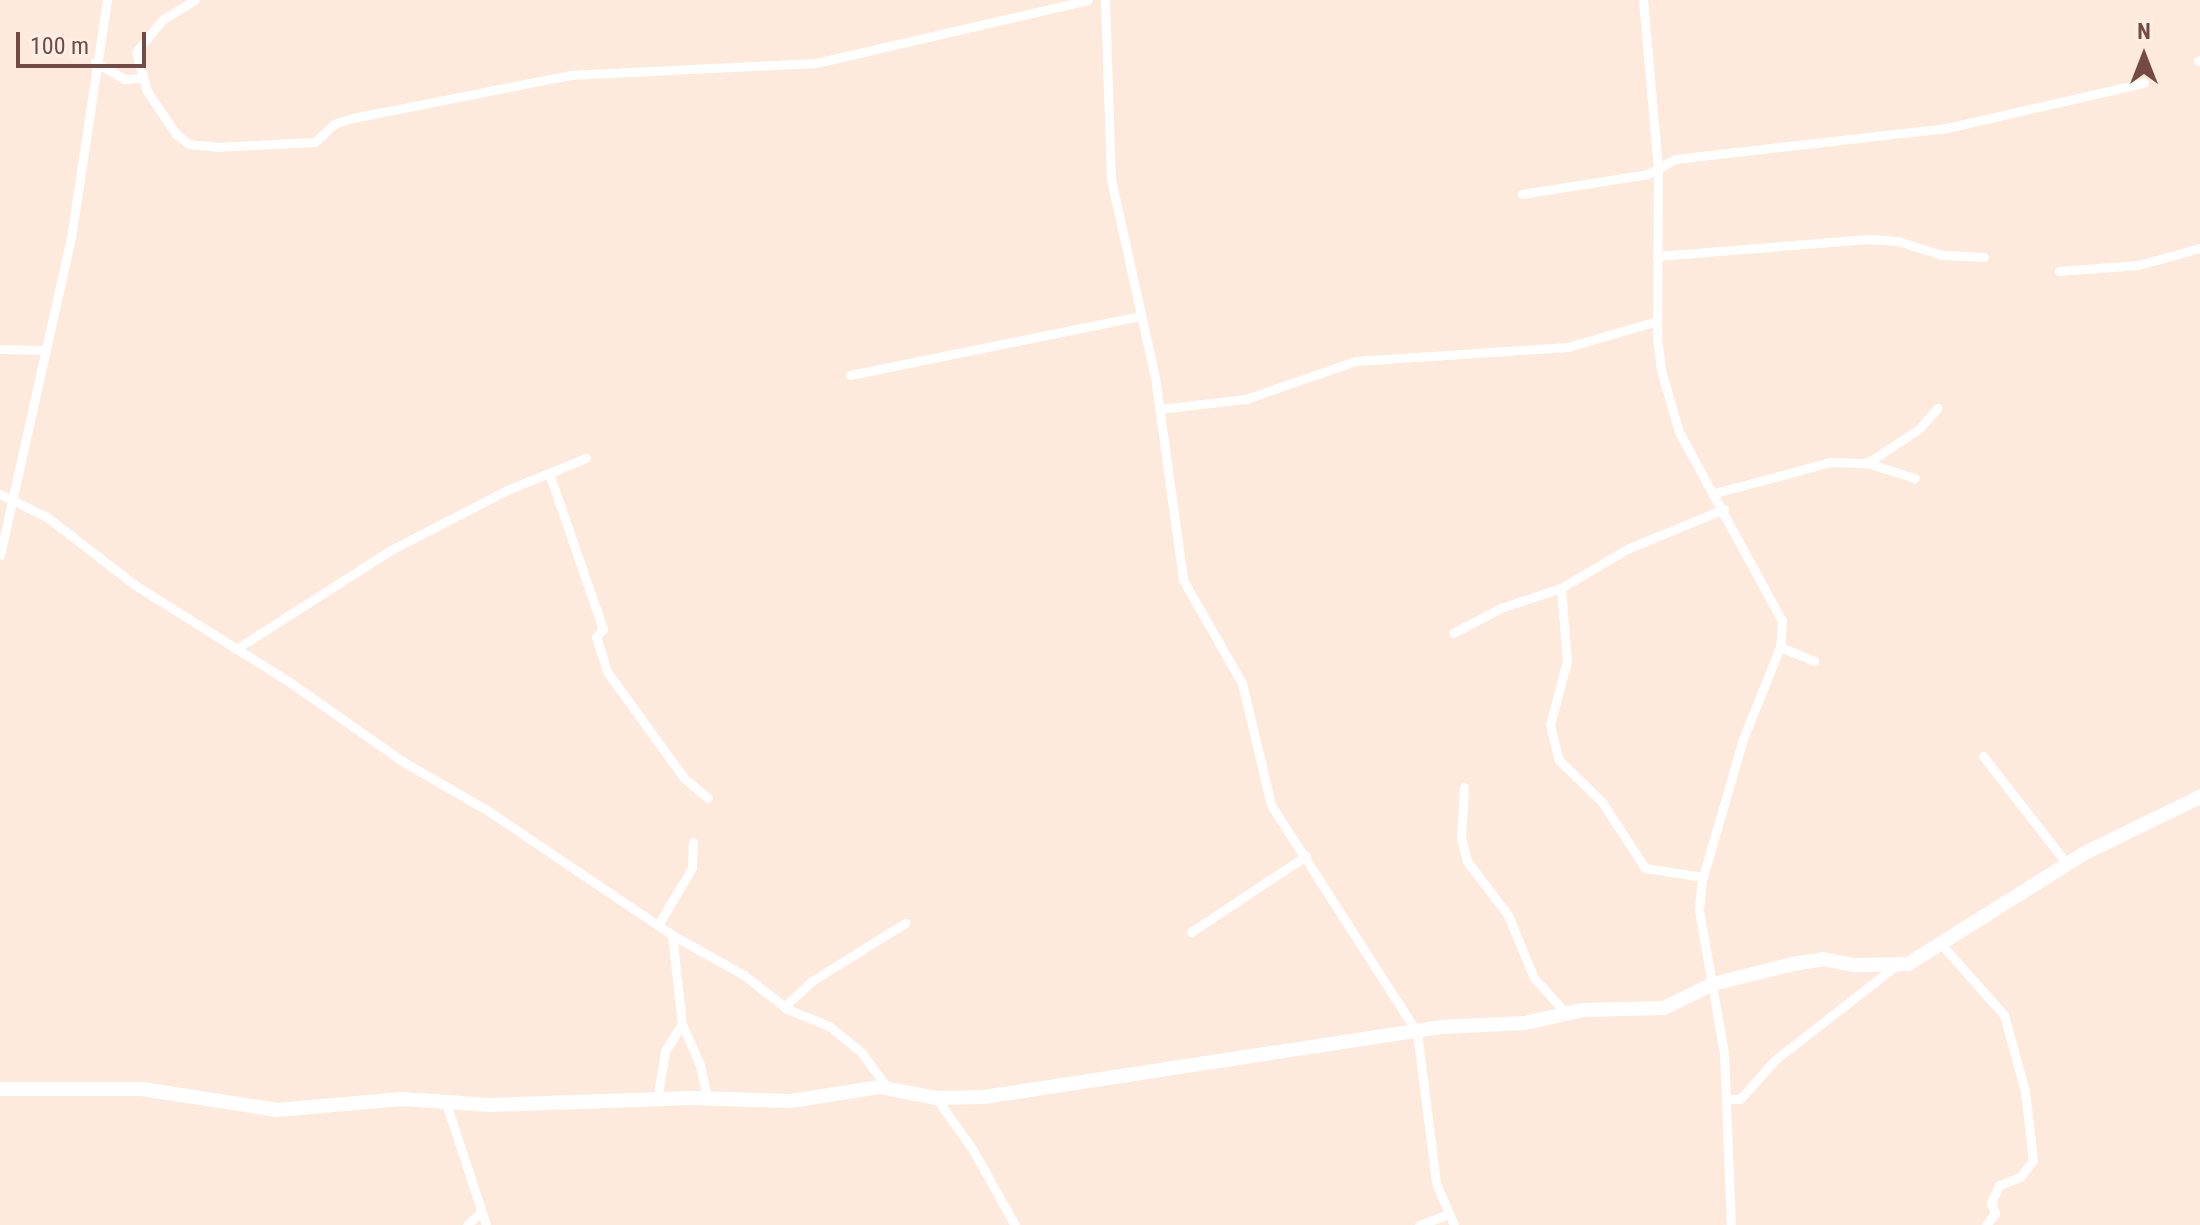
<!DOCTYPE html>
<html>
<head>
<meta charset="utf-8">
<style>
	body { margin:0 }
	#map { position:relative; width:2200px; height:1225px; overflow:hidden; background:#feeadc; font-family:"Roboto Condensed",sans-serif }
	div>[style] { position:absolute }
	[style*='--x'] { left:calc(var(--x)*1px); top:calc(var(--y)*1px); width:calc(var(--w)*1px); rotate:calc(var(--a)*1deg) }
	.street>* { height:9px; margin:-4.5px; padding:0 4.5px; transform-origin:4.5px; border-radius:4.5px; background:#fff }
	.secondary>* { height:14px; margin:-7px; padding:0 7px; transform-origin:7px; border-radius:7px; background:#fff }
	span { translate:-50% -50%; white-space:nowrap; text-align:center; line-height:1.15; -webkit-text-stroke:8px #ffefe5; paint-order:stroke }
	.north { position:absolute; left:2104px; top:16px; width:80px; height:80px; -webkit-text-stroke:6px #ffefe5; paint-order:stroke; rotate:0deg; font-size:22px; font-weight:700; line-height:32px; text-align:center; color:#754a44 }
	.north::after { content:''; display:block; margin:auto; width:28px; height:36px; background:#754a44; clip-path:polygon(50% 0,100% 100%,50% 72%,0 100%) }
	.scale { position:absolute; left:16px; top:32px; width:130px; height:36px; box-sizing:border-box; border:4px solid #754a44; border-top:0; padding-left:10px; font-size:24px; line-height:28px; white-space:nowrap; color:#754a44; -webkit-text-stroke:6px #ffefe5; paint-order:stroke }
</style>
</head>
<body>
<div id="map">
	<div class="street">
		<i style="--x:195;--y:0;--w:37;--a:149"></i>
		<i style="--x:163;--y:19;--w:43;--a:129.3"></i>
		<i style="--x:136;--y:52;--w:41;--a:74.2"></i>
		<i style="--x:147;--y:91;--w:52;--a:56"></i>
		<i style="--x:176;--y:134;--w:16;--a:38"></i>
		<i style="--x:189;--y:144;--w:27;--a:6"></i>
		<i style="--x:216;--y:147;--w:99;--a:-2.9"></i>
		<i style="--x:315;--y:142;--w:26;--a:-43"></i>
		<i style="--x:334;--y:124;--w:20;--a:-18"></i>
		<i style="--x:353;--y:118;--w:221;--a:-11.2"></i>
		<i style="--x:570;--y:75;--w:246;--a:-2.8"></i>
		<i style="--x:816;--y:63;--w:279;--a:-13"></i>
		<i style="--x:1105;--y:0;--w:179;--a:88.1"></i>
		<i style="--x:1111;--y:179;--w:203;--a:77.5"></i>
		<i style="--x:1155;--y:377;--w:205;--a:82.1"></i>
		<i style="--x:1183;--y:580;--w:119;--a:60.2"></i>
		<i style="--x:1242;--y:683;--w:125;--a:76.6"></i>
		<i style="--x:1271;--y:805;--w:270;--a:57.3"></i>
		<i style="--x:1417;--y:1032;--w:152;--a:82.8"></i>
		<i style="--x:1436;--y:1183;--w:46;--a:66.8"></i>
		<i style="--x:1643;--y:0;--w:168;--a:84.9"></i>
		<i style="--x:1658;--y:167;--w:170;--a:90.3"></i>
		<i style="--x:1657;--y:337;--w:33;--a:83"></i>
		<i style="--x:1661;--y:370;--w:65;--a:73.8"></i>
		<i style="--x:1679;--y:432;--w:215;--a:61.4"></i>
		<i style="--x:1782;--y:621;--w:26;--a:94"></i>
		<i style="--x:1780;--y:647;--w:99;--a:111.9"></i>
		<i style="--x:1743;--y:739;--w:147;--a:106.2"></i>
		<i style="--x:1702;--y:880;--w:30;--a:96"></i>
		<i style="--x:1699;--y:910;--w:145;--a:80.1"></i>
		<i style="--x:1724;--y:1053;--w:172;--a:87.7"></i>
		<i style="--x:2198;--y:61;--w:2;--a:-27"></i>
		<i style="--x:95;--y:62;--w:34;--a:30"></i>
		<i style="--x:124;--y:79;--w:19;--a:-3"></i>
		<i style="--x:1522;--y:194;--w:128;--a:-9"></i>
		<i style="--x:1648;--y:174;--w:31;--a:-29"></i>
		<i style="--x:1675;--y:159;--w:274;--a:-6.5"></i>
		<i style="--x:1947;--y:128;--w:202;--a:-12.9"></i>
		<i style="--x:1657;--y:256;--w:212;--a:-4.6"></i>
		<i style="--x:1868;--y:239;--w:30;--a:4"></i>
		<i style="--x:1898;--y:241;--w:46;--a:17.7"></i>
		<i style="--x:1942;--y:255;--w:42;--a:2.7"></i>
		<i style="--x:2059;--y:271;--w:79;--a:-4.3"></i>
		<i style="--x:2138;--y:265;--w:64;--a:-15.3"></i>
		<i style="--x:0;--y:349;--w:45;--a:1.3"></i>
		<i style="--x:850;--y:375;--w:297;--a:-11.5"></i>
		<i style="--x:1159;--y:409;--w:88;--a:-6.6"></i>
		<i style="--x:1246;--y:399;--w:116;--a:-19.1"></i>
		<i style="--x:1356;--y:361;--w:212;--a:-3.8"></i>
		<i style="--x:1568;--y:347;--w:93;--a:-16.3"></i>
		<i style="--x:1867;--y:463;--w:62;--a:-33.2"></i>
		<i style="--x:1919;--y:429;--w:28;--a:-49"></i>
		<i style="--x:549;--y:473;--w:165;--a:70.9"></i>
		<i style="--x:603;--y:629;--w:11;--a:131"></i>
		<i style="--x:596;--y:637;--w:38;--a:72"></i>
		<i style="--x:608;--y:673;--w:130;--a:54.1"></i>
		<i style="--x:684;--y:778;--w:31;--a:40"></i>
		<i style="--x:1715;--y:493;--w:120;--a:-15"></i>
		<i style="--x:1831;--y:462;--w:36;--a:2"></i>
		<i style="--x:1867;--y:463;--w:50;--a:17.4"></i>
		<i style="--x:0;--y:494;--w:52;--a:26.1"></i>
		<i style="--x:47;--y:517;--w:111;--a:37.7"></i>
		<i style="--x:135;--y:585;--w:184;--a:32.1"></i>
		<i style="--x:291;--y:683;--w:136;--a:35.1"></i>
		<i style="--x:402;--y:761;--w:98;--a:30"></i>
		<i style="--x:487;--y:810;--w:223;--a:34"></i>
		<i style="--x:672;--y:935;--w:82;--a:29.1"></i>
		<i style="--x:744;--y:975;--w:55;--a:38.3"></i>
		<i style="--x:787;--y:1009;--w:45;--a:22"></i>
		<i style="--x:829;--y:1026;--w:41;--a:39.1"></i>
		<i style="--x:861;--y:1052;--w:44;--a:53.4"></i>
		<i style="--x:0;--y:555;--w:325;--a:-77.4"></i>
		<i style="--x:71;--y:238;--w:241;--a:-81.4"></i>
		<i style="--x:1561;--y:588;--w:73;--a:85.3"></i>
		<i style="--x:1567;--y:661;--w:66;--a:104.9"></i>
		<i style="--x:1550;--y:725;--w:36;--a:76"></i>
		<i style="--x:1559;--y:760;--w:60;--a:44.3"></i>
		<i style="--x:1602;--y:802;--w:79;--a:56.9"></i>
		<i style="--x:1645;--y:868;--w:59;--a:8.8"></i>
		<i style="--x:1453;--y:633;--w:54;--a:-27.5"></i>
		<i style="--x:1501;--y:608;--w:63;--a:-18.4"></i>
		<i style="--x:1561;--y:588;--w:77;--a:-30.6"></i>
		<i style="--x:1627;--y:549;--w:105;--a:-22.4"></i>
		<i style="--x:1780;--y:647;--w:37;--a:22"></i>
		<i style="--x:236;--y:649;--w:182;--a:-32.6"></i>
		<i style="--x:389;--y:551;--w:133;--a:-27.3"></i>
		<i style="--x:507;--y:490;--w:85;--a:-22.1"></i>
		<i style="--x:1983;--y:756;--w:137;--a:52.1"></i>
		<i style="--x:1464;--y:787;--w:51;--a:93.4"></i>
		<i style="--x:1461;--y:838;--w:24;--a:75"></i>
		<i style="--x:1467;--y:861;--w:68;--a:52.8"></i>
		<i style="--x:1508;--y:915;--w:68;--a:67.6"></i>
		<i style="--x:1534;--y:978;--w:47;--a:47.6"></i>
		<i style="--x:658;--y:925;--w:66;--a:-59.2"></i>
		<i style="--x:692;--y:868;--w:26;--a:-88"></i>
		<i style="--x:1191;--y:932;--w:138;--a:-33.5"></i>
		<i style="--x:672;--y:935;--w:90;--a:83.6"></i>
		<i style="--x:682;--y:1024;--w:45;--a:66.3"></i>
		<i style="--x:700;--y:1065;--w:35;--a:78"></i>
		<i style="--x:1941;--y:944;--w:95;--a:48.4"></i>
		<i style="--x:2004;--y:1015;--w:79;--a:74.6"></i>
		<i style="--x:2025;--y:1091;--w:69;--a:83.4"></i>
		<i style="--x:2033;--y:1160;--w:21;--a:127"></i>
		<i style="--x:2020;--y:1177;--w:22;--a:159"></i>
		<i style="--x:1999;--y:1185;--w:20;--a:114"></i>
		<i style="--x:1991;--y:1203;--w:11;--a:68"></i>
		<i style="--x:1995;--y:1213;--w:15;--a:127"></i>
		<i style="--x:784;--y:1007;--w:38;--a:-43"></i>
		<i style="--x:812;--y:981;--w:110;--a:-31.9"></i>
		<i style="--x:936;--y:1098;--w:64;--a:54.6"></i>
		<i style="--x:973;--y:1150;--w:86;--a:60.8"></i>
		<i style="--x:1727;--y:1099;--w:13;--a:0"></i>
		<i style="--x:1740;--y:1099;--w:54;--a:-48"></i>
		<i style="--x:1776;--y:1059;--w:150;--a:-37.9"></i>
		<i style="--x:445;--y:1100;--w:132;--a:71.8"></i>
		<i style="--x:657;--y:1100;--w:50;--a:-80.7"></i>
		<i style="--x:665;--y:1051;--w:32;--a:-58"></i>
		<i style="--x:467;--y:1225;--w:18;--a:-43"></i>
		<i style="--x:1419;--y:1225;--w:30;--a:-20"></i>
	</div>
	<div class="secondary">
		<i style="--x:0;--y:1089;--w:142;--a:0"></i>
		<i style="--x:142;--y:1089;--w:137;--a:8.8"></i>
		<i style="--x:277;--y:1110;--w:126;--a:-5"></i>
		<i style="--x:403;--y:1099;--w:87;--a:3.9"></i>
		<i style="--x:490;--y:1105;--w:203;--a:-2"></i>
		<i style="--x:693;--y:1098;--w:98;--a:1.8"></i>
		<i style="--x:791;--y:1101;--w:89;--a:-9"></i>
		<i style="--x:879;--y:1087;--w:58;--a:10.9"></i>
		<i style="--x:936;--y:1098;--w:48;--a:-1.2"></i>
		<i style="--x:984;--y:1097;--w:462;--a:-8.7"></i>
		<i style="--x:1441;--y:1027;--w:84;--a:-2.7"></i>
		<i style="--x:1525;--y:1023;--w:59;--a:-12.6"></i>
		<i style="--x:1583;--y:1010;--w:81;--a:-1.4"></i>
		<i style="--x:1664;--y:1008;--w:55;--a:-26.1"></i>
		<i style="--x:1713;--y:984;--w:82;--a:-14"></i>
		<i style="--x:1793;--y:964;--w:30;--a:-9"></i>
		<i style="--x:1823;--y:959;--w:33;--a:11"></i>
		<i style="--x:1855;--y:965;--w:53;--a:-1.1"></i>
		<i style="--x:1908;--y:964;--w:209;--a:-32.1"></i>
		<i style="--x:2085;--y:853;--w:128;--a:-26"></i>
	</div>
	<div class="north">N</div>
	<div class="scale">100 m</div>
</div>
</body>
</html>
